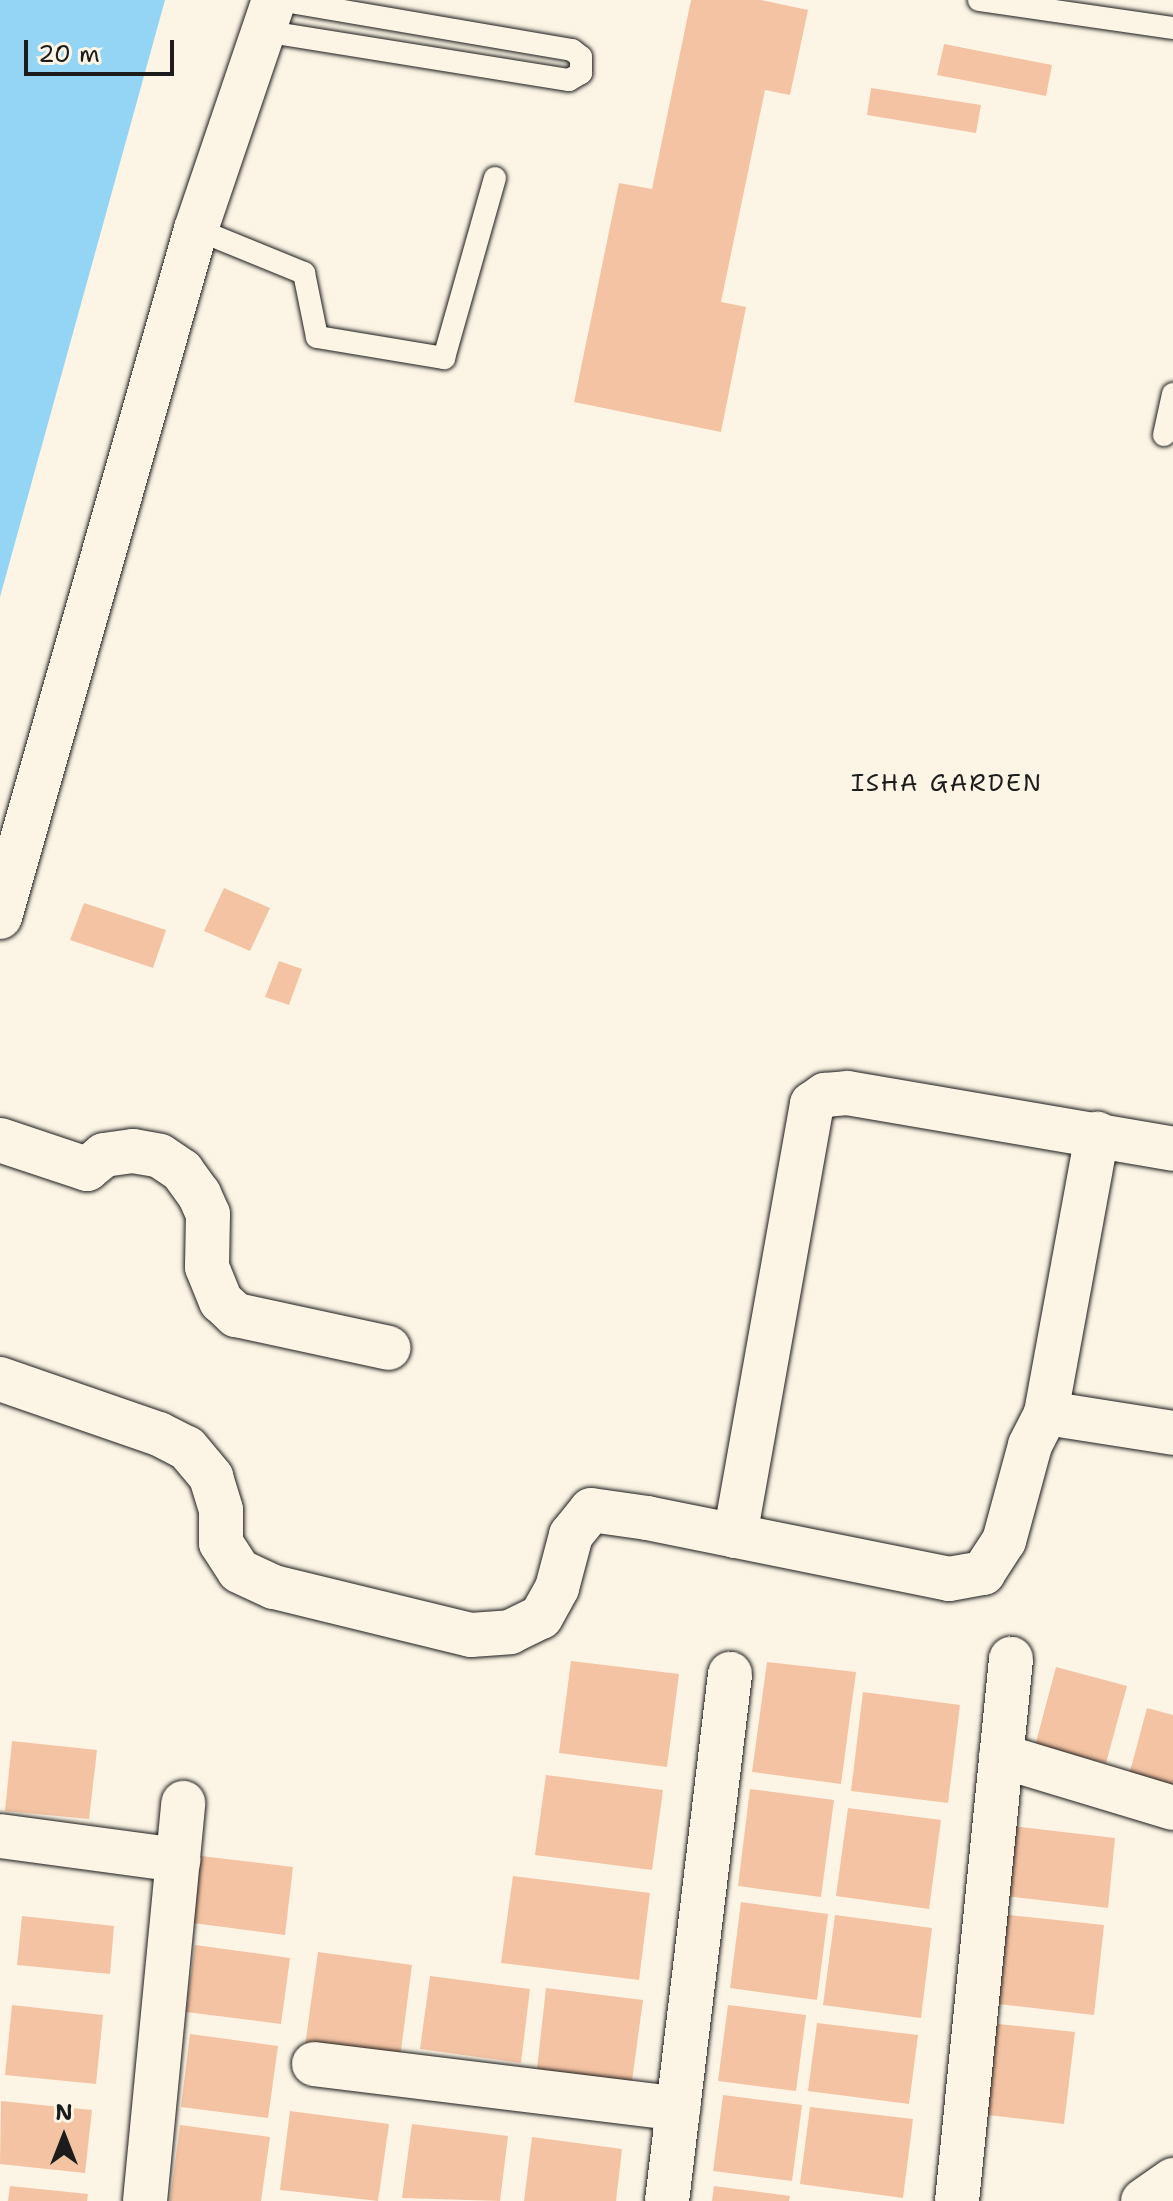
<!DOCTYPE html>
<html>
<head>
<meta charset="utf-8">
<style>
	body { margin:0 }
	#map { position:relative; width:1173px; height:2201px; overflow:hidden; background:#fcf5e5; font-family:"Shantell Sans",sans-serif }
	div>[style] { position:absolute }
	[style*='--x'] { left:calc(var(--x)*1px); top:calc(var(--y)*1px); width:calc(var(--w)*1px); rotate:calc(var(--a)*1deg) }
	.water>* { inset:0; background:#94d5f6 }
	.building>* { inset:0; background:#f4c3a3 }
	.roads { filter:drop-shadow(0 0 2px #1c1c1c) drop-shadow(0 0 2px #1c1c1c) }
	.lane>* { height:22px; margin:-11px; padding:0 11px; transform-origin:11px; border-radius:11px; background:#fcf5e5 }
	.street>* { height:44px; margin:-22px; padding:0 22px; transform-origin:22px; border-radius:22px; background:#fcf5e5 }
	.secondary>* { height:44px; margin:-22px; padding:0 22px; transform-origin:22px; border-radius:22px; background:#fcf5e5 }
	span { translate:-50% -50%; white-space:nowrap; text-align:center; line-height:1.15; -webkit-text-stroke:8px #fcf5e5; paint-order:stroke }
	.neighbourhood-label { font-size:24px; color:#1c1c1c; letter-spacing:2px }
	.north { position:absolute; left:24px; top:2097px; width:80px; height:80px; -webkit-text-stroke:6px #fcf5e5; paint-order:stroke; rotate:0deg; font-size:22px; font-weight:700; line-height:32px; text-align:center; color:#1c1c1c }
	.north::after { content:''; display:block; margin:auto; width:28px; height:36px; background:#1c1c1c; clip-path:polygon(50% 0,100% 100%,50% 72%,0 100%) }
	.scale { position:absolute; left:24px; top:40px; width:150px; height:36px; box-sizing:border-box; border:4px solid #1c1c1c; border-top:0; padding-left:10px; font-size:24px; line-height:28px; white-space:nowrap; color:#1c1c1c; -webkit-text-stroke:6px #fcf5e5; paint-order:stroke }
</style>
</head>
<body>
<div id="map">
	<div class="water">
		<i style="clip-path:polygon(0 0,165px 0,0 597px)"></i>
	</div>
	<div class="building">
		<i style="clip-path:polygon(691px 0,761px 0,808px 10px,790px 95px,765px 90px,721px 302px,746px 307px,721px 432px,574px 402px,619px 183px,652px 189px)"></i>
		<i style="clip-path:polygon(944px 44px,1052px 65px,1046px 96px,937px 75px)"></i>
		<i style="clip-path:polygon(871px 88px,981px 105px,976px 133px,867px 115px)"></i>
		<i style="clip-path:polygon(224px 888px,270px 908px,250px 951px,204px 931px)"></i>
		<i style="clip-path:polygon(84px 903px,166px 930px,153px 968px,70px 940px)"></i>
		<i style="clip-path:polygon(279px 961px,302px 969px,289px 1005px,265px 997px)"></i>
		<i style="clip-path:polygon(571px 1661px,679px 1674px,667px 1767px,559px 1753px)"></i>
		<i style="clip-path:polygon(767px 1662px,856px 1672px,841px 1784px,752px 1772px)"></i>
		<i style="clip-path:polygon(1056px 1667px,1127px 1686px,1106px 1763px,1035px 1746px)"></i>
		<i style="clip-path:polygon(863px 1692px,960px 1705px,948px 1803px,851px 1791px)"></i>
		<i style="clip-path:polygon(1147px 1708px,1173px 1715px,1173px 1791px,1128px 1779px)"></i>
		<i style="clip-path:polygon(12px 1741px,97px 1750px,89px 1819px,5px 1811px)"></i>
		<i style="clip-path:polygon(546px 1775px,663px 1790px,652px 1870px,535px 1855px)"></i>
		<i style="clip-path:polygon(750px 1789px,834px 1800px,821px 1897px,738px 1886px)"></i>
		<i style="clip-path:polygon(848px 1808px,941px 1820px,929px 1909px,836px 1896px)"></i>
		<i style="clip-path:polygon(1012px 1826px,1115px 1838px,1108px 1908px,1005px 1896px)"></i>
		<i style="clip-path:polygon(201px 1856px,293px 1867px,285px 1935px,193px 1923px)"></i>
		<i style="clip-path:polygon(513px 1876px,650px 1893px,639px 1980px,501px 1963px)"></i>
		<i style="clip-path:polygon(741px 1902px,828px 1914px,817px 2000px,730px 1988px)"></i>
		<i style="clip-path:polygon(999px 1914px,1104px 1925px,1094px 2015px,990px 2003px)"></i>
		<i style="clip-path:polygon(835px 1915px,932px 1928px,921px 2018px,823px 2005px)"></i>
		<i style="clip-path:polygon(22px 1916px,114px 1926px,110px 1974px,17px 1965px)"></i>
		<i style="clip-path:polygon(195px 1945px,290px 1958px,281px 2024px,186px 2012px)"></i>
		<i style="clip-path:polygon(318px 1952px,412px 1965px,400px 2058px,305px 2046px)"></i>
		<i style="clip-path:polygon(430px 1976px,530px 1989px,521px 2063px,420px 2049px)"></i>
		<i style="clip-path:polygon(546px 1988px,643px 2000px,632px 2081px,537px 2069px)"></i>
		<i style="clip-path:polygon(12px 2005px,103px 2015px,96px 2084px,5px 2075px)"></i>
		<i style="clip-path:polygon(728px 2005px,806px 2015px,796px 2091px,718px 2081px)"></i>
		<i style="clip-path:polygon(817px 2023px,918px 2035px,909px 2104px,808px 2091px)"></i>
		<i style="clip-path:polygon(989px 2023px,1075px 2032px,1064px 2124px,979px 2114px)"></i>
		<i style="clip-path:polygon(190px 2034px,278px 2046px,268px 2118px,181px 2107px)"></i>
		<i style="clip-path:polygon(723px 2095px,802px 2105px,792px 2181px,713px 2171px)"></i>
		<i style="clip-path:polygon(1px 2101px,92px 2110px,85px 2173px,0 2164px)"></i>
		<i style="clip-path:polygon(810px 2107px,913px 2119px,903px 2198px,800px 2184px)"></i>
		<i style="clip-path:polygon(290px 2111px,389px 2124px,378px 2201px,280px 2190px)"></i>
		<i style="clip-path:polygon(412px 2124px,508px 2136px,500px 2201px,402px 2198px)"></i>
		<i style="clip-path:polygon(180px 2125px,270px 2137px,261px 2201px,170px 2201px)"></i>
		<i style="clip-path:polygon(532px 2137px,622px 2149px,616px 2201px,524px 2201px)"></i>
		<i style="clip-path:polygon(10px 2186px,88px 2194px,87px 2201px,8px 2201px)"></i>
		<i style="clip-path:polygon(714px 2186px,790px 2196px,789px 2201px,712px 2201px)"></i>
	</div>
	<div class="roads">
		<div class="lane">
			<i style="--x:979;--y:0;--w:196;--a:8.2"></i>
			<i style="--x:263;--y:31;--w:310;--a:9.1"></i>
			<i style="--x:569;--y:80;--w:14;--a:-30"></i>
			<i style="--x:581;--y:73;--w:16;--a:-90"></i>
			<i style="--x:581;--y:57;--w:11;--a:-142"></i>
			<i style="--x:572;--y:50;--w:295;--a:-170.3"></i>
			<i style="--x:196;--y:229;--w:117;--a:22.2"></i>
			<i style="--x:304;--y:273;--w:65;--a:78.5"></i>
			<i style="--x:317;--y:337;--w:129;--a:9.4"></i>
			<i style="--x:444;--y:358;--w:187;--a:-74.2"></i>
			<i style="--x:1164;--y:435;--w:42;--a:-77.6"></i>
		</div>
		<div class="street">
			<i style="--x:0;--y:1140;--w:92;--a:18.4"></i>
			<i style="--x:87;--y:1169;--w:22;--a:-39"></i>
			<i style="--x:104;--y:1155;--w:29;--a:-8"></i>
			<i style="--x:133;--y:1151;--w:27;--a:10"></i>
			<i style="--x:160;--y:1156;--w:27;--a:34"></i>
			<i style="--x:182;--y:1171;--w:29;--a:54"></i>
			<i style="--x:199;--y:1194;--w:22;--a:66"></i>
			<i style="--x:208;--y:1214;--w:53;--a:91.1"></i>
			<i style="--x:207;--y:1267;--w:37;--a:68"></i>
			<i style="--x:221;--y:1301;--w:21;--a:43"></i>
			<i style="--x:236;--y:1315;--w:156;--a:12.2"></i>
			<i style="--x:0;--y:1379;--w:168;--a:19.1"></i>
			<i style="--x:159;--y:1434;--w:31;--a:27"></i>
			<i style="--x:187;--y:1448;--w:38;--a:50"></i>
			<i style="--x:211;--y:1477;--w:34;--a:73"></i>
			<i style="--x:221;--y:1510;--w:33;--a:90"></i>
			<i style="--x:221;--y:1543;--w:33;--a:57"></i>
			<i style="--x:239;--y:1571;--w:38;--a:25"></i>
			<i style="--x:274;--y:1587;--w:203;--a:13.7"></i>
			<i style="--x:471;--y:1635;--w:39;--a:-4"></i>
			<i style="--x:510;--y:1632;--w:34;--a:-26"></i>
			<i style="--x:541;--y:1617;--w:33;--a:-61"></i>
			<i style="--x:557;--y:1588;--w:55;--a:-75.2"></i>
			<i style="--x:571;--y:1535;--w:32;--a:-51"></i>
			<i style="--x:591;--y:1510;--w:57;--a:8.1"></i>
			<i style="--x:647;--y:1518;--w:308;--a:11.4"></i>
			<i style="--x:949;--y:1579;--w:35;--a:-10"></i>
			<i style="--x:983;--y:1573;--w:38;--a:-57"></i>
			<i style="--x:1004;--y:1541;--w:99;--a:-74.8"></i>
			<i style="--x:1030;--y:1445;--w:36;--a:-63"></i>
			<i style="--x:1046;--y:1413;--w:129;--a:8.9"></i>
			<i style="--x:1046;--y:1413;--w:284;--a:-79.6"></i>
			<i style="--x:735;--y:1536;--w:439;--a:-79.9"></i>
			<i style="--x:812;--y:1104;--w:16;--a:-35"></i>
			<i style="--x:825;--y:1095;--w:22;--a:-5"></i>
			<i style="--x:847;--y:1093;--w:331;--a:9.7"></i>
			<i style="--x:1001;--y:1756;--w:180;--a:16.8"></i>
			<i style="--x:0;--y:1836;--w:180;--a:7.7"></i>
			<i style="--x:314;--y:2064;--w:367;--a:7"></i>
			<i style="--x:145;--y:2201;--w:400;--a:-84.5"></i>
			<i style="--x:667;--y:2201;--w:531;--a:-83.18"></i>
			<i style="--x:957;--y:2201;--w:545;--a:-84.31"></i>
			<i style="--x:1143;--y:2201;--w:37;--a:-35"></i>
		</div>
		<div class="secondary">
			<i style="--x:0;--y:917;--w:715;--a:-74.1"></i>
			<i style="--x:196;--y:229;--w:242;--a:-71.2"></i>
		</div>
	</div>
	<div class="neighbourhood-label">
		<span style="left:947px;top:784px">ISHA GARDEN</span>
	</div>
	<div class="north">N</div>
	<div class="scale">20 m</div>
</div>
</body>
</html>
